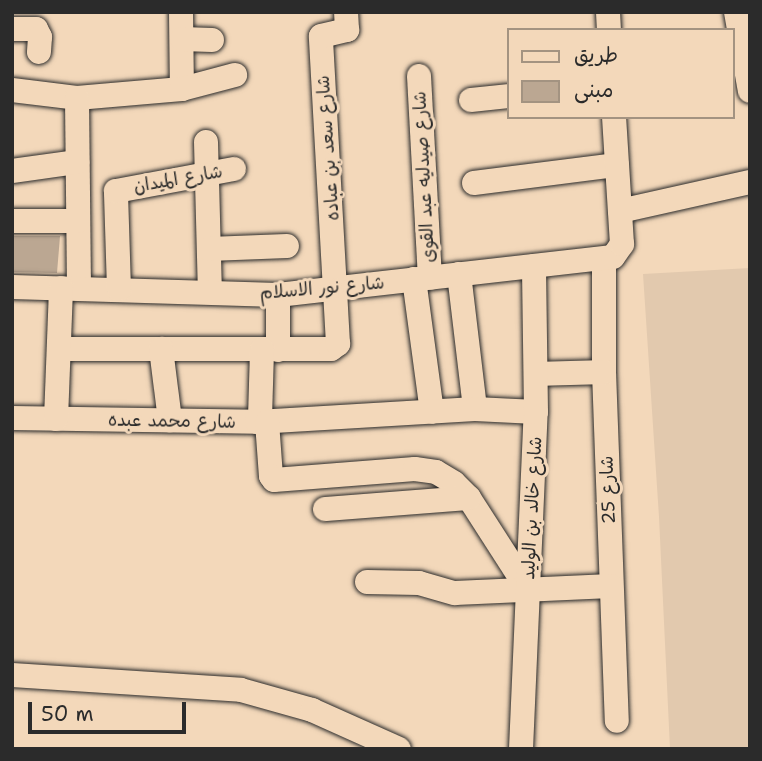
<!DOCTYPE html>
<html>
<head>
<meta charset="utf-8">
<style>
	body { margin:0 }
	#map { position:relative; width:762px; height:761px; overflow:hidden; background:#f3d8ba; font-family:"Shantell Sans","Playpen Sans Arabic",sans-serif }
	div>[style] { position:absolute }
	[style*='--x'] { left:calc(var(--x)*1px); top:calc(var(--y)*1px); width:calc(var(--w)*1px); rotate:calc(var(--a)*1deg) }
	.built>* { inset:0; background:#e2c9ae }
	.building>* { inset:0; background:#bba792 }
	.roads { filter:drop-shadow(0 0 2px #2b2b2b) drop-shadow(0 0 2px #2b2b2b) }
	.minor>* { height:24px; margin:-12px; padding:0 12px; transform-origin:12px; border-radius:12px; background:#f3d8ba }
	span { translate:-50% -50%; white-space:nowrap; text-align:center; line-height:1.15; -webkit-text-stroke:6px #f3d8ba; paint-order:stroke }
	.street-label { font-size:18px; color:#2b2b2b }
	.frame { position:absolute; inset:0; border:14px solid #2b2b2b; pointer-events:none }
	.legend { position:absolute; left:507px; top:28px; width:228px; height:91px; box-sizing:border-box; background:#f3d8ba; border:2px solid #a39381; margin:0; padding:9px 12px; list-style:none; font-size:21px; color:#2b2b2b }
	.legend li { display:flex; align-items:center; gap:14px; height:35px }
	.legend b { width:35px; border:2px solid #a39381 }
	.scale { position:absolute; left:28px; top:702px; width:158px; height:32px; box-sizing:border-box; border:4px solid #2b2b2b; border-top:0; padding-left:9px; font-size:21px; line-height:24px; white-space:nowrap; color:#2b2b2b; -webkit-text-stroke:5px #f3d8ba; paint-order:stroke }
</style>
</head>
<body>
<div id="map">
	<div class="built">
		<i style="clip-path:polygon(750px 268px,750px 749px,670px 749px,659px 517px,643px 274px)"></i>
	</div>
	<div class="building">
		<i style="clip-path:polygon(12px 236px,60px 236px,57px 273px,12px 272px)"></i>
	</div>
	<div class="roads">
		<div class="minor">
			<i style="--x:181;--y:12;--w:77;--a:89.3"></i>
			<i style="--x:608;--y:12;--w:18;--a:87"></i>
			<i style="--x:736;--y:12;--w:80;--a:80"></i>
			<i style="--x:12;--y:29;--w:24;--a:0"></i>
			<i style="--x:36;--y:29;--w:9;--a:63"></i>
			<i style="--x:40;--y:37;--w:15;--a:94"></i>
			<i style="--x:182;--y:39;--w:30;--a:2"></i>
			<i style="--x:419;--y:76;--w:202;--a:86.9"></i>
			<i style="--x:12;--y:90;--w:65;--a:7"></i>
			<i style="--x:77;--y:98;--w:105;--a:-4.9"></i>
			<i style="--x:182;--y:89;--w:55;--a:-14.8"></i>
			<i style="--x:77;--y:98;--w:191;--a:89.4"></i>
			<i style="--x:471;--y:100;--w:37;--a:-6"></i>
			<i style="--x:206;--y:142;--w:149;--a:88.5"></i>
			<i style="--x:12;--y:171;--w:66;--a:-7.9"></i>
			<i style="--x:474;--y:183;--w:144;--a:-7.2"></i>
			<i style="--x:620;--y:211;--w:133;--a:-12.6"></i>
			<i style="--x:12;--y:221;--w:66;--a:0"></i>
			<i style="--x:209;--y:249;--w:78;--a:-2.2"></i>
			<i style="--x:604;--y:259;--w:113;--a:90"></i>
			<i style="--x:604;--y:372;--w:349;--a:87.9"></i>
			<i style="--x:459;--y:274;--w:136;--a:83.2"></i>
			<i style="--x:414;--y:279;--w:134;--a:82.3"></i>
			<i style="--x:12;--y:287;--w:266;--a:1.7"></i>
			<i style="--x:278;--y:295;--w:337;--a:-6.5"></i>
			<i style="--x:613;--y:257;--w:16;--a:-55"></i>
			<i style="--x:622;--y:244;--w:127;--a:-93.6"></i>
			<i style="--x:119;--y:289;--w:98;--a:-91.8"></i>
			<i style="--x:116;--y:191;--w:120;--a:-10.6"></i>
			<i style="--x:278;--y:295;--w:55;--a:90"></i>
			<i style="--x:59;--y:349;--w:272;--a:0"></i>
			<i style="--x:331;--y:349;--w:9;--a:-36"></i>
			<i style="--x:338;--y:344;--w:308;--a:-93.2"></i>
			<i style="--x:321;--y:36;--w:27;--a:-13"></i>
			<i style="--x:347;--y:30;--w:18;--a:-93"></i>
			<i style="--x:161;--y:349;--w:72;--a:82.8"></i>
			<i style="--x:537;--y:374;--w:67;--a:-1.7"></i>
			<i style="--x:12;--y:418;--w:245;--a:0.9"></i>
			<i style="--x:257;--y:422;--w:5;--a:-53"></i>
			<i style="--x:260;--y:418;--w:68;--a:-88.3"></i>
			<i style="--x:56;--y:419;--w:131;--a:-87.8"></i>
			<i style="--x:257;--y:422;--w:218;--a:-3.4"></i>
			<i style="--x:475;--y:409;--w:61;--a:2.8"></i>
			<i style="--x:267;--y:422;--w:54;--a:85.8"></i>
			<i style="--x:271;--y:476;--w:5;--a:53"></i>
			<i style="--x:274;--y:480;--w:141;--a:-4.5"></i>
			<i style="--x:415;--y:469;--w:21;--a:8"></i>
			<i style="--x:436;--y:472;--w:21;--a:31"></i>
			<i style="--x:454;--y:483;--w:21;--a:45"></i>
			<i style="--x:469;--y:498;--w:109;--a:57.3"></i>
			<i style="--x:325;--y:509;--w:144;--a:-4.4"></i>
			<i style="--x:367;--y:582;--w:52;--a:1.1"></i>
			<i style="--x:419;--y:583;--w:37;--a:16"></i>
			<i style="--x:455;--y:593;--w:156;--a:-2.6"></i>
			<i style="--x:12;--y:675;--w:229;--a:3.7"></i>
			<i style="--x:241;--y:690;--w:74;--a:15.7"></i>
			<i style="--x:312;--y:710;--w:95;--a:24.1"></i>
			<i style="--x:521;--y:749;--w:337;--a:-87.5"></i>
			<i style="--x:536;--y:412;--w:146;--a:-90.8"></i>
		</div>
	</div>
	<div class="street-label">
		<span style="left:328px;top:148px;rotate:-94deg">شارع سعد بن عباده</span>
		<span style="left:424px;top:177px;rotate:-93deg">شارع صيدليه عبد القوى</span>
		<span style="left:178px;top:179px;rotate:-10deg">شارع الميدان</span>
		<span style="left:322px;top:288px;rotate:-5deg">شارع نور الاسلام</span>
		<span style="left:172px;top:421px;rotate:1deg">شارع محمد عبده</span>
		<span style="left:608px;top:490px;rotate:-92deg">شارع 25</span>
		<span style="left:532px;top:508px;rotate:-87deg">شارع خالد بن الوليد</span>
	</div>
	<div class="frame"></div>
	<ul class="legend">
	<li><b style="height:9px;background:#f3d8ba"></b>طريق</li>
	<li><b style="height:19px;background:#bba792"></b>مبنى</li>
	</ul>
	<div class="scale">50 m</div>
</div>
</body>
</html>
